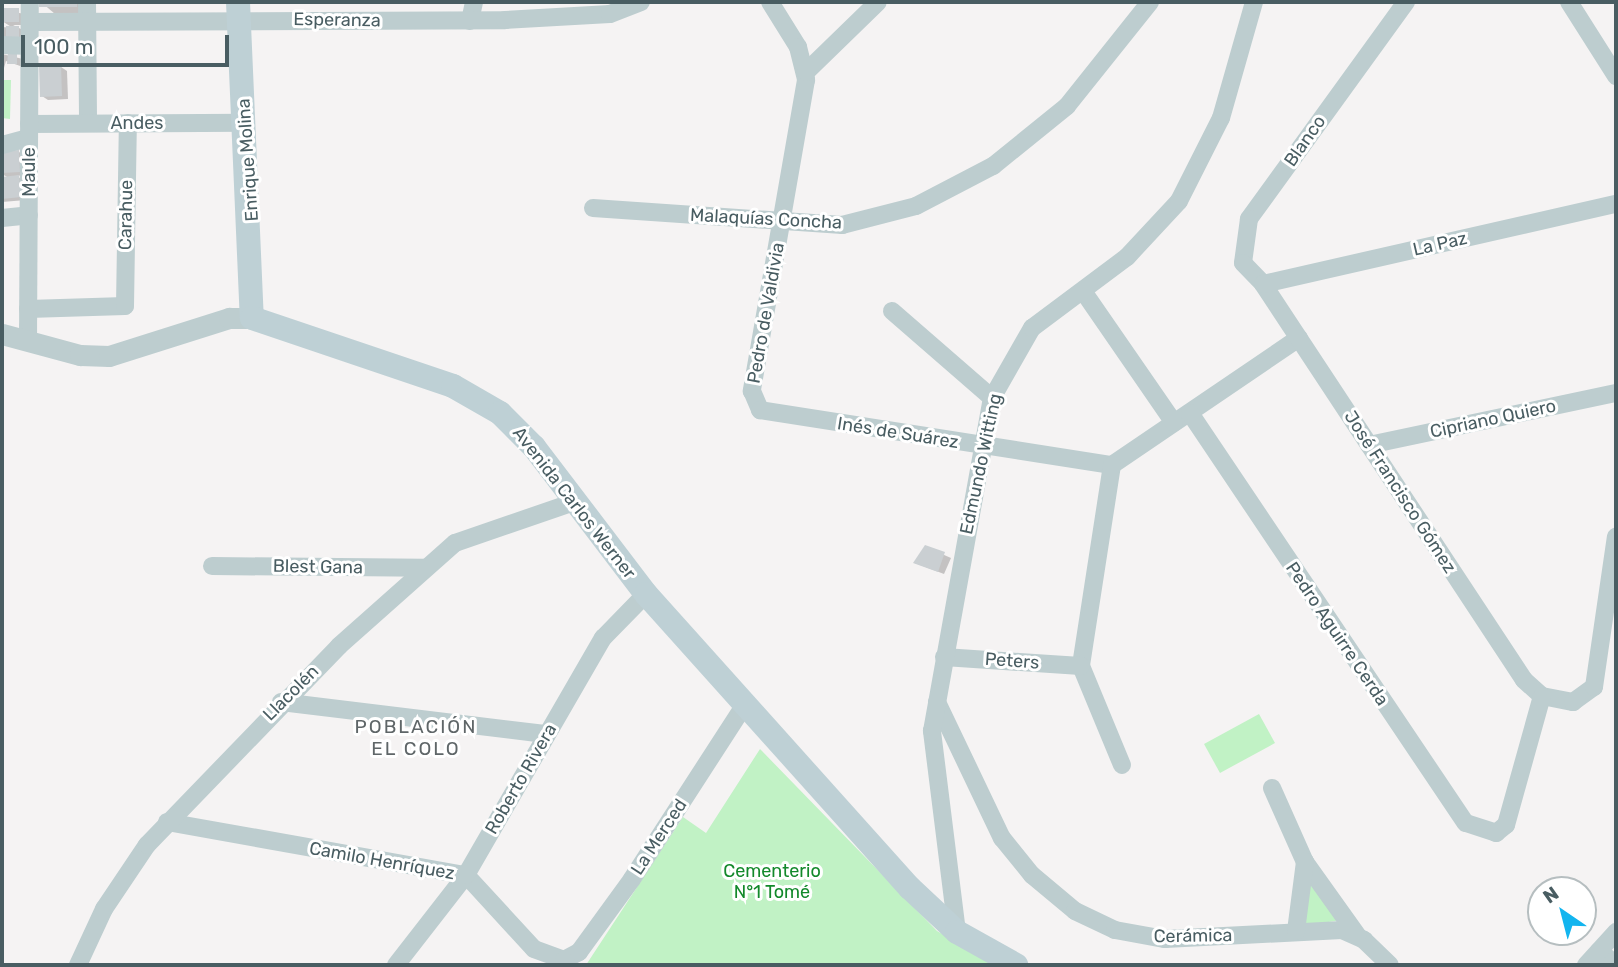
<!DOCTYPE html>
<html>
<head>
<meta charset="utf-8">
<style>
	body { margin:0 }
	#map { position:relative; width:1618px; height:967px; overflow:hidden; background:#f5f3f3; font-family:Rubik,sans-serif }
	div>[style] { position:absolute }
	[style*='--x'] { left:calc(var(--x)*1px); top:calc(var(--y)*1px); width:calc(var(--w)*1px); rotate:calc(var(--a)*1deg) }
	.green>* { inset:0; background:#c1f2c5 }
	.shadow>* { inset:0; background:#0003 }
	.building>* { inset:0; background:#cacfd2 }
	.minor>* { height:18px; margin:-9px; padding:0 9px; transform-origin:9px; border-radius:9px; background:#bdcdcf }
	.tertiary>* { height:21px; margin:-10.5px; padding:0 10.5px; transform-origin:10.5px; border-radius:10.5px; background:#bdcdcf }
	.secondary>* { height:24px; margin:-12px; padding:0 12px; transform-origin:12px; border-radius:12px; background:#bed0d5 }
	span { translate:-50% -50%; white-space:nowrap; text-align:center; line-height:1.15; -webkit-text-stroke:6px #fff; paint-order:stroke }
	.street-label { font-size:18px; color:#495d62 }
	.park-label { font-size:18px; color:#13892b }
	.neighbourhood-label { font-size:19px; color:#5f6668; letter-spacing:2px }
	.frame { position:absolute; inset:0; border:4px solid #495d62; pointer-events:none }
	.north { position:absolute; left:1527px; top:876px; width:70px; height:70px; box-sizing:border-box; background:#fff; border:2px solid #b6bec0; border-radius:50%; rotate:325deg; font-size:19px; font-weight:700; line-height:28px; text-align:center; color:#495d62 }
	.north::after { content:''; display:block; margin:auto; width:24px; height:32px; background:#13b5ef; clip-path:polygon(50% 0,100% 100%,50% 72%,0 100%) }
	.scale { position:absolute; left:21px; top:35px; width:208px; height:32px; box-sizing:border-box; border:4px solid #495d62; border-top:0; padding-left:9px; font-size:21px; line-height:24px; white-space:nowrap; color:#495d62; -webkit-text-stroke:5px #fff; paint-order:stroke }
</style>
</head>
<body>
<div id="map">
	<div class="green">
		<i style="clip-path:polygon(2px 80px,11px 80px,10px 119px,2px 118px)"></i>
		<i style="clip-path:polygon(1259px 714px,1275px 743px,1220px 773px,1204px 744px)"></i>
		<i style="clip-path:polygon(760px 749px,937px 931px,996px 965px,586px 965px,683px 817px,706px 833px)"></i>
		<i style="clip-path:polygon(1307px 877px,1342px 920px,1302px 926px)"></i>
	</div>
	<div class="shadow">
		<i style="clip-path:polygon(2px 2px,2px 10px,25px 14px,25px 25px,13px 25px,25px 31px,25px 42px,2px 42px,2px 27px,13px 28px,2px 21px)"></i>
		<i style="clip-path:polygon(41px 2px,90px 2px,90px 14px,55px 14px)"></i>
		<i style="clip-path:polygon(2px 54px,23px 59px,23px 67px,6px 61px,2px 75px)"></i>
		<i style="clip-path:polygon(61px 67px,67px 71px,68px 99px,48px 100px,42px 96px)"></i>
		<i style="clip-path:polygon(19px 152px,25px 156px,26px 175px,16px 176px,25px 181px,26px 200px,2px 202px,2px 178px,9px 178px,2px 174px,2px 153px)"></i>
		<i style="clip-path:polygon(926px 547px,951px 558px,944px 574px,915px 563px)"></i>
	</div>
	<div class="building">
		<i style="clip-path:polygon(39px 2px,77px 2px,77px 7px,39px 7px)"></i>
		<i style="clip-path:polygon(2px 8px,19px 8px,19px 22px,2px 22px)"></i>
		<i style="clip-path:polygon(6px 26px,19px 26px,19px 39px,6px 39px)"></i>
		<i style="clip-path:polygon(8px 53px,17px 53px,17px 64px,7px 64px)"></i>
		<i style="clip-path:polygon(61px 65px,62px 96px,40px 97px,39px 66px)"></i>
		<i style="clip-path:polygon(19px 150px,20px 172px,2px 173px,2px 151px)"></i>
		<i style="clip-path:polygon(19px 175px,21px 197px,2px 199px,2px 177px)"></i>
		<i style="clip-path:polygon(925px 545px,945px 552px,938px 572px,913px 563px)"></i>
	</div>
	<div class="minor">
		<i style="--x:87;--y:2;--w:121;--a:89.5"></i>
		<i style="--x:770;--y:2;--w:53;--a:58.1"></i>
		<i style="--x:798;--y:47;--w:34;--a:76"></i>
		<i style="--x:806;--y:80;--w:316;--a:99.9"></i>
		<i style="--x:752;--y:391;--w:21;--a:67"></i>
		<i style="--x:760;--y:410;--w:356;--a:8.9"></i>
		<i style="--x:1112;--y:465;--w:226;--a:-34.2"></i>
		<i style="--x:1406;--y:2;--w:268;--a:125.9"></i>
		<i style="--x:1249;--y:219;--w:44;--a:97.8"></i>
		<i style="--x:1243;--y:263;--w:29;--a:46"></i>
		<i style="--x:1263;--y:284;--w:474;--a:56.6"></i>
		<i style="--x:1524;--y:680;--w:24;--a:42"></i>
		<i style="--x:1542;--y:696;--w:32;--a:11"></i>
		<i style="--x:1573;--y:702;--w:26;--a:-36"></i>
		<i style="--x:1594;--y:687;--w:152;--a:-81.7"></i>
		<i style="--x:1569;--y:2;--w:88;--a:57.6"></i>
		<i style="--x:470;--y:21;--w:19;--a:-78"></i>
		<i style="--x:30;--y:22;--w:475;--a:-0.2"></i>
		<i style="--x:505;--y:20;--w:105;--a:-3.3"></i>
		<i style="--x:610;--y:14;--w:33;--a:-21"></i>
		<i style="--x:2;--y:45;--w:28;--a:2"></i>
		<i style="--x:806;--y:72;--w:100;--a:-44.2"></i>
		<i style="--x:29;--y:124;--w:216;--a:-0.3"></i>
		<i style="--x:2;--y:145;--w:28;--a:-15"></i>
		<i style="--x:593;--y:208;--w:250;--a:3.9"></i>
		<i style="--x:842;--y:225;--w:76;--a:-14.4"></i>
		<i style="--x:916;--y:206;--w:87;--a:-27.5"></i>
		<i style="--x:993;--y:166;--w:95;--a:-39"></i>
		<i style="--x:1067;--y:106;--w:133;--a:-51.4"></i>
		<i style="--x:2;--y:218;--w:27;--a:-6"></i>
		<i style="--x:1263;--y:284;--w:362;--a:-12.8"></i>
		<i style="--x:1083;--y:291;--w:160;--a:55.4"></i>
		<i style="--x:28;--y:309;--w:97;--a:-1.8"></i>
		<i style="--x:125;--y:306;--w:183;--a:-89.1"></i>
		<i style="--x:892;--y:311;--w:133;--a:41"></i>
		<i style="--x:28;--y:341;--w:339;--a:-89.7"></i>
		<i style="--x:1190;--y:413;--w:494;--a:56.1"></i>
		<i style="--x:1466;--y:823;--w:32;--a:18"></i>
		<i style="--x:1496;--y:833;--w:13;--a:-39"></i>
		<i style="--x:1506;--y:825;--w:134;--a:-74.4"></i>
		<i style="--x:1369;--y:445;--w:252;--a:-11.9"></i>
		<i style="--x:1112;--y:465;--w:203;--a:98.8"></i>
		<i style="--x:1081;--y:666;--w:107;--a:67.5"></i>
		<i style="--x:212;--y:566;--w:212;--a:0.5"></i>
		<i style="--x:944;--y:657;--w:137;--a:3.8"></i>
		<i style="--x:281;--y:702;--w:268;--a:6.9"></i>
		<i style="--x:937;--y:702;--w:151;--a:64.5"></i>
		<i style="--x:1002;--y:838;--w:48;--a:51"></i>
		<i style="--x:1032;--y:875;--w:56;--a:39.9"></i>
		<i style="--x:1075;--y:911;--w:44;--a:25.4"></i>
		<i style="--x:1115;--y:930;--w:51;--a:10.2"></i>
		<i style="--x:1165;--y:939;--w:177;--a:-2.9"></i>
		<i style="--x:1342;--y:930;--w:24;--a:24"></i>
		<i style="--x:1364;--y:940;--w:36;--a:44"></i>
		<i style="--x:1272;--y:788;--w:81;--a:66"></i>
		<i style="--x:1305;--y:862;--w:90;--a:54.5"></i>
		<i style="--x:167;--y:822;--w:304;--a:10.1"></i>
		<i style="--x:466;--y:875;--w:100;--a:47.4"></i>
		<i style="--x:534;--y:949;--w:32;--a:20"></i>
		<i style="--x:564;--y:960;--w:17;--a:-28"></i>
		<i style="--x:579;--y:952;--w:90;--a:-54"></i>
		<i style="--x:632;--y:879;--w:208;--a:-57.1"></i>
		<i style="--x:1296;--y:931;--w:70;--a:-82.6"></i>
		<i style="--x:957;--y:932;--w:203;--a:-97.1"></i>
		<i style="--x:932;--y:731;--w:338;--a:-79.8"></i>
		<i style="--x:992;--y:398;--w:81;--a:-60.3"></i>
		<i style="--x:1032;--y:328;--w:119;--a:-36.8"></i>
		<i style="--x:1127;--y:257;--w:76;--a:-47.1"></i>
		<i style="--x:1179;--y:201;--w:93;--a:-63.2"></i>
		<i style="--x:1221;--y:118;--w:121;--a:-74.1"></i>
		<i style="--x:1599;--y:951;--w:22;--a:39"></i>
		<i style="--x:78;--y:965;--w:62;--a:-65.1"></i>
		<i style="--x:104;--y:909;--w:77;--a:-56.1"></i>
		<i style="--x:147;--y:845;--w:277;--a:-46"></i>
		<i style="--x:339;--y:646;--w:155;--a:-41.6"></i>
		<i style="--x:455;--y:543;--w:126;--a:-19"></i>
		<i style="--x:396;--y:965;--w:114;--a:-52.1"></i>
		<i style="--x:466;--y:875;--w:274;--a:-60"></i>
		<i style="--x:603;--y:638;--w:62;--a:-45.7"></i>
		<i style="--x:1586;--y:965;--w:45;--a:-47.7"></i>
	</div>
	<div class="tertiary">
		<i style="--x:2;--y:334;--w:81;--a:15.1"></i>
		<i style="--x:80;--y:355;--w:29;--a:2"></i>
		<i style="--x:109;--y:356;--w:126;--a:-17.6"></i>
		<i style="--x:229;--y:318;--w:23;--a:0"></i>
	</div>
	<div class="secondary">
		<i style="--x:238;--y:2;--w:316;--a:87.5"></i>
		<i style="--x:252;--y:318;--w:212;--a:18.7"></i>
		<i style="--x:453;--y:386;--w:54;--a:29.9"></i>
		<i style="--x:500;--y:413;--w:48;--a:45"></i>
		<i style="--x:534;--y:447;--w:185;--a:52.7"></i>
		<i style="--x:646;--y:594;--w:395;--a:48.1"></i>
		<i style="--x:910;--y:888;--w:64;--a:43.1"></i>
		<i style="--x:957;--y:932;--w:68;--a:29.2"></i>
	</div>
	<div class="street-label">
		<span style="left:337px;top:20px;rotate:1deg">Esperanza</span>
		<span style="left:137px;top:123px">Andes</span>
		<span style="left:1305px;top:141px;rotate:-55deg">Blanco</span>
		<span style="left:248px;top:160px;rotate:-94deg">Enrique Molina</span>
		<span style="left:29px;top:172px;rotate:-90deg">Maule</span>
		<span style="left:126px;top:215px;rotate:-89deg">Carahue</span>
		<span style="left:766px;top:219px;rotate:3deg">Malaquías Concha</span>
		<span style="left:1440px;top:244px;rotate:-13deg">La Paz</span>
		<span style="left:766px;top:313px;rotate:-80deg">Pedro de Valdivia</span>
		<span style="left:1493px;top:419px;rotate:-12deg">Cipriano Quiero</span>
		<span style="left:898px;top:433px;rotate:9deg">Inés de Suárez</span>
		<span style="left:981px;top:464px;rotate:-78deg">Edmundo Witting</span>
		<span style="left:1400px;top:492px;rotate:57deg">José Francisco Gómez</span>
		<span style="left:574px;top:503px;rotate:52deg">Avenida Carlos Werner</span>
		<span style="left:318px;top:567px;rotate:1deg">Blest Gana</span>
		<span style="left:1337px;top:634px;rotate:56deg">Pedro Aguirre Cerda</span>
		<span style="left:1012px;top:661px;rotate:4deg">Peters</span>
		<span style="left:291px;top:693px;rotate:-45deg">Llacolén</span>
		<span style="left:521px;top:779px;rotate:-60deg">Roberto Rivera</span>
		<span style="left:659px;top:837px;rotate:-57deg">La Merced</span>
		<span style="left:382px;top:861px;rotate:10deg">Camilo Henríquez</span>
		<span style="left:1193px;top:936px;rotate:-1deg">Cerámica</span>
	</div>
	<div class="park-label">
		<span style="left:772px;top:882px">Cementerio<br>N°1 Tomé</span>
	</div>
	<div class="neighbourhood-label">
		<span style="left:416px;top:738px">POBLACIÓN<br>EL COLO</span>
	</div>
	<div class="frame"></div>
	<div class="north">N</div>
	<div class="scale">100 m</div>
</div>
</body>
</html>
